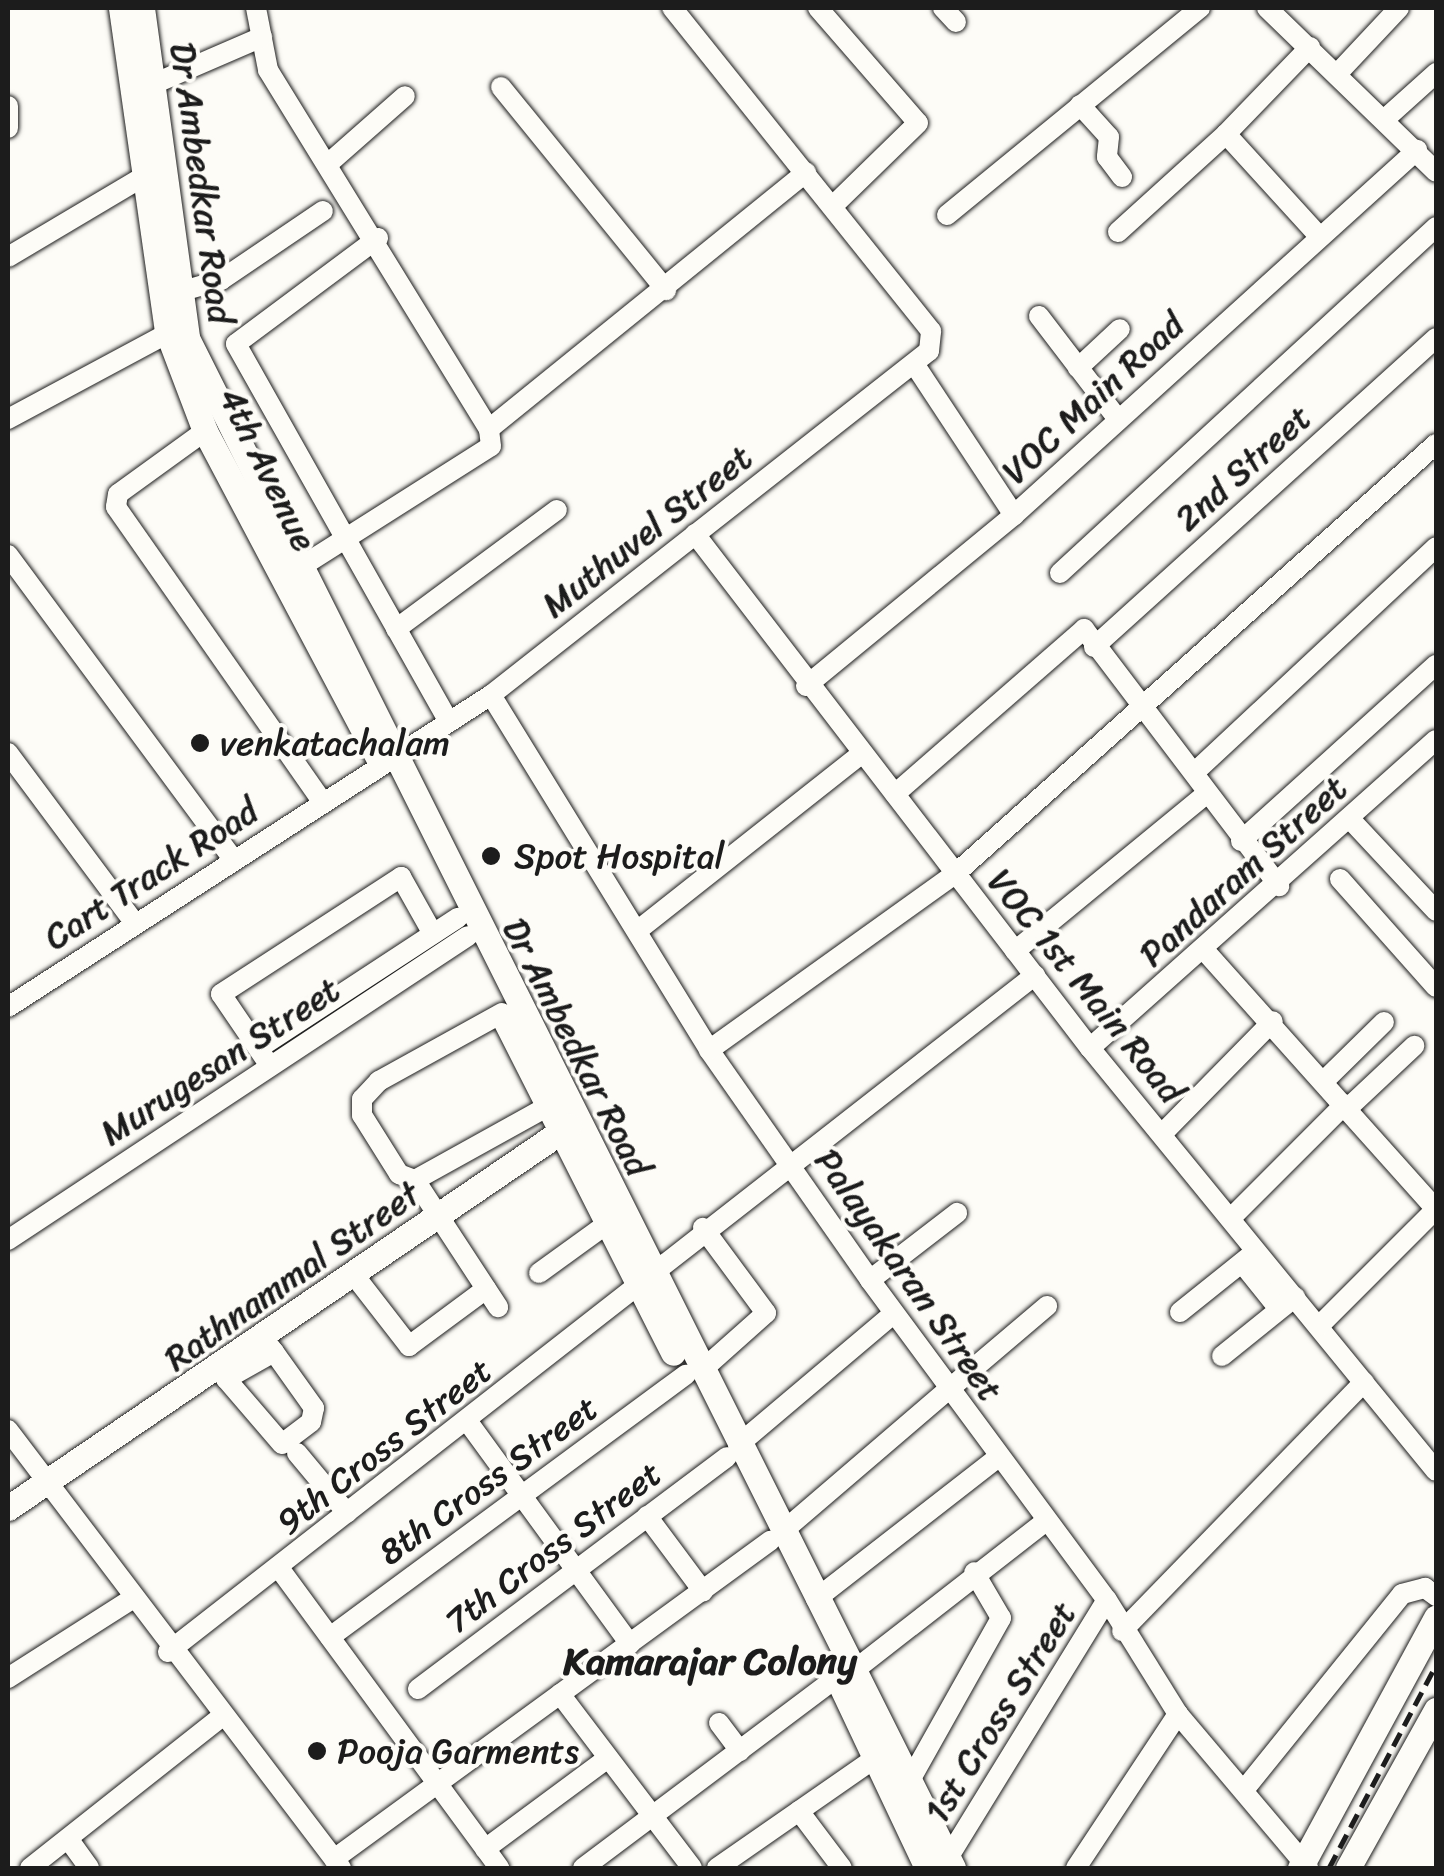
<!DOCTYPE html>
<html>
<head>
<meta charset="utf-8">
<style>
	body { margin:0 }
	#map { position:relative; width:1444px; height:1876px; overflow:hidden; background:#fdfcf7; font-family:Sriracha,sans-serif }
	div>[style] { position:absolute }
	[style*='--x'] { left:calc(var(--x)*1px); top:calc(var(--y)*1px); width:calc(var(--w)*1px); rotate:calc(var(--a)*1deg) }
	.roads { filter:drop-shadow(0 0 2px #1c1c1c) drop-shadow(0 0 2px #1c1c1c) }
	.minor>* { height:20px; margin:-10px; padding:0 10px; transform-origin:10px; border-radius:10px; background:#fdfcf7 }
	.major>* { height:25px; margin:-12.5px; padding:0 12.5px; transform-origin:12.5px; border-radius:12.5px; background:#fdfcf7 }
	.rail>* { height:5px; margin-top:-2.5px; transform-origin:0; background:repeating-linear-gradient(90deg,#1c1c1c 0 15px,transparent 0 23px) }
	.dots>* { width:28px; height:28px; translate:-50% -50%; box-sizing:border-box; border:5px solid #fdfcf7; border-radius:50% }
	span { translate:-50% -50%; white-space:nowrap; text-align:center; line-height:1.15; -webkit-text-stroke:8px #fdfcf7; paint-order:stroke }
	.street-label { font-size:35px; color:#1c1c1c }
	.poi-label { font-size:35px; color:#1c1c1c }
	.left { translate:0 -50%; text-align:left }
	.neighbourhood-label { font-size:38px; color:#1c1c1c; font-weight:700 }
	.frame { position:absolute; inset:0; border:10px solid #1c1c1c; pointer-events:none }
</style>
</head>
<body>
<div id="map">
	<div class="roads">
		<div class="minor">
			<i style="--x:256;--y:8;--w:63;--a:79"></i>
			<i style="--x:268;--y:70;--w:422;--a:58.4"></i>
			<i style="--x:818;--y:8;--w:152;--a:49"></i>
			<i style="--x:918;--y:123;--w:117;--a:135.7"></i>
			<i style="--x:943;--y:8;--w:19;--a:47"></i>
			<i style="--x:1267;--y:8;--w:235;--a:44.1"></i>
			<i style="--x:1338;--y:73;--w:89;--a:-46.8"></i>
			<i style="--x:151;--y:85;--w:121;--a:-23.4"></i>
			<i style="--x:501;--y:87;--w:262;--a:50.9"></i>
			<i style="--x:1080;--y:105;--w:43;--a:47.8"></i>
			<i style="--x:1109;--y:137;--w:20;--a:96"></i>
			<i style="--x:1107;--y:157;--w:25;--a:53"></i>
			<i style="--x:8;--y:106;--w:22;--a:90"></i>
			<i style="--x:1385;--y:119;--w:69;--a:-42"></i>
			<i style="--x:1226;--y:134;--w:121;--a:-46"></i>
			<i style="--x:329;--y:163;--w:101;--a:-41.4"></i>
			<i style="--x:947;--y:215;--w:327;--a:-39.3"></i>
			<i style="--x:1118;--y:232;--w:146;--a:-42.2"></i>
			<i style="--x:1226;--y:134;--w:137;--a:47.7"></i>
			<i style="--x:378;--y:238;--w:177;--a:143.3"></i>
			<i style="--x:236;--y:344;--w:434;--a:60.6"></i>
			<i style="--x:8;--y:257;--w:157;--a:-30.7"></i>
			<i style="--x:179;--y:292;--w:44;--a:-15.9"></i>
			<i style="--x:221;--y:280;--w:123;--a:-34.1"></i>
			<i style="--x:1039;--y:316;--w:128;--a:52.6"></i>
			<i style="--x:915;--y:365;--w:180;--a:56.6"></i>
			<i style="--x:1078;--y:368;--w:57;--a:-42.9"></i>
			<i style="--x:8;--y:419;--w:193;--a:-28.2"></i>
			<i style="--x:205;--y:431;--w:107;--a:144.1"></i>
			<i style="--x:118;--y:494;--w:13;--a:99"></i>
			<i style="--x:116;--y:507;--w:361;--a:55"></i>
			<i style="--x:695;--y:534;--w:648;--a:52.46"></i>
			<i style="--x:1090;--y:1048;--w:546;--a:50.72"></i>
			<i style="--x:8;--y:555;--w:377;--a:53.5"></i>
			<i style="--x:299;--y:568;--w:227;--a:-32.4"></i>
			<i style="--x:491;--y:446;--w:17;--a:-97"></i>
			<i style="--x:489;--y:429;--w:408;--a:-39"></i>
			<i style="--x:1060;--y:573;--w:511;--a:-42.62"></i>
			<i style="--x:396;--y:629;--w:200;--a:-36.5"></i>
			<i style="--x:1094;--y:647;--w:461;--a:-42.1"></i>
			<i style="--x:806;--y:686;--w:269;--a:-39.4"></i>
			<i style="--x:1014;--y:515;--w:544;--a:-42.17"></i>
			<i style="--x:491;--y:695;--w:417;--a:58.4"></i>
			<i style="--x:709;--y:1050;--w:281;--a:55"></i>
			<i style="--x:870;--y:1280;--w:398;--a:53.5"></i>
			<i style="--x:1107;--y:1600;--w:134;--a:58.1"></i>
			<i style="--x:1178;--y:1714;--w:202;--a:49.8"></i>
			<i style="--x:8;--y:753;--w:211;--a:53.3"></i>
			<i style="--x:1196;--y:771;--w:328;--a:-43"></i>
			<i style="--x:895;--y:794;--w:251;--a:-41.1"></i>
			<i style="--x:1084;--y:629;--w:323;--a:52.8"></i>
			<i style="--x:1350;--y:819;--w:126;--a:46.9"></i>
			<i style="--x:1241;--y:841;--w:263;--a:-42.1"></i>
			<i style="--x:1340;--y:879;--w:144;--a:48.4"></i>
			<i style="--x:637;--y:931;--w:284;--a:-38.3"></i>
			<i style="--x:1015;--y:951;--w:244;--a:-39.4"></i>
			<i style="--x:1205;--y:951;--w:346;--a:48.2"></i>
			<i style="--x:8;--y:1007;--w:575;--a:-32.86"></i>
			<i style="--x:491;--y:695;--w:557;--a:-38.15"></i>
			<i style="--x:929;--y:351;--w:20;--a:-84"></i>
			<i style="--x:931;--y:331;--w:414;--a:-128.7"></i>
			<i style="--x:502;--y:1013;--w:141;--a:151.1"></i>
			<i style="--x:379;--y:1081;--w:25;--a:133"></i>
			<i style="--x:362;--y:1099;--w:16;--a:90"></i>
			<i style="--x:362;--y:1115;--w:70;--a:57.9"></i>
			<i style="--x:399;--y:1174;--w:17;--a:21"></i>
			<i style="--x:415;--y:1180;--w:149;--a:-29"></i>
			<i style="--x:259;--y:1048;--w:238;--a:-33.2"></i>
			<i style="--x:1090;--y:1048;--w:463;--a:-41.7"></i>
			<i style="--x:709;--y:1050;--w:302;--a:-35.6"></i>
			<i style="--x:955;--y:874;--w:645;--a:-41.8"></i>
			<i style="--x:270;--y:1066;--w:87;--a:-124.2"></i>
			<i style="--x:221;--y:994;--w:215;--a:-33"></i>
			<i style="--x:401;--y:877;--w:65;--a:60.7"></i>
			<i style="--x:1324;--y:1081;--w:84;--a:-44.5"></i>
			<i style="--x:1348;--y:1108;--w:91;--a:-43.2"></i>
			<i style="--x:1162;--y:1134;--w:158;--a:-45.5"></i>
			<i style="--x:415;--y:1180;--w:152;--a:56.8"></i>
			<i style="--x:1231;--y:1218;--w:161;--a:-45"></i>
			<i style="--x:8;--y:1240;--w:551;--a:-33.46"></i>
			<i style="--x:1242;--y:1263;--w:59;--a:51.2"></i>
			<i style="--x:539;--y:1273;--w:80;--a:-35.9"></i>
			<i style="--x:354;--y:1275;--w:90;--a:52.2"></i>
			<i style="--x:409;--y:1346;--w:96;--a:-36.5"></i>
			<i style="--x:870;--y:1280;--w:110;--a:-37.6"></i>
			<i style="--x:1180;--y:1312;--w:96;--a:-38.7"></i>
			<i style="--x:1319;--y:1326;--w:165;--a:-45"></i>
			<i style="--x:263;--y:1338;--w:18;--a:52"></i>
			<i style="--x:274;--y:1352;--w:69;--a:54.5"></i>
			<i style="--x:314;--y:1408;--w:14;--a:102"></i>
			<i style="--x:311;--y:1422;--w:36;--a:143"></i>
			<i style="--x:282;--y:1444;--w:86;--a:-130.7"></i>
			<i style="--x:226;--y:1379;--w:55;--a:-29.4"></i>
			<i style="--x:1222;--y:1356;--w:94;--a:-38.9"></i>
			<i style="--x:701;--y:1371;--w:87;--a:-41.7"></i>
			<i style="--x:766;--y:1313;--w:106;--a:-126.5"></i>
			<i style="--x:948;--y:1390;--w:130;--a:-40.3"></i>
			<i style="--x:468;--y:1422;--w:275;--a:53.9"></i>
			<i style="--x:8;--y:1430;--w:550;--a:52.76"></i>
			<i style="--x:738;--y:1445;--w:204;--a:-40.2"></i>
			<i style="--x:297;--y:1453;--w:78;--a:50.2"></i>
			<i style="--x:647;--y:1516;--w:94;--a:53.3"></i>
			<i style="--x:782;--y:1532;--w:220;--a:-40.6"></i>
			<i style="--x:279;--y:1568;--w:372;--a:53.7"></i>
			<i style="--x:816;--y:1599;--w:229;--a:-37.9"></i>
			<i style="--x:1122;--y:1631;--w:347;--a:-45.8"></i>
			<i style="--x:330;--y:1637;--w:442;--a:-36.4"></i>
			<i style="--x:168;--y:1652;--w:1100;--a:-37.98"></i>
			<i style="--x:852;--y:1672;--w:244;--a:-37.9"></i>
			<i style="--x:8;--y:1678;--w:147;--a:-32.5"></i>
			<i style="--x:418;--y:1689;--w:386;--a:-36.9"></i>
			<i style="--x:560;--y:1694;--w:218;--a:52.8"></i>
			<i style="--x:719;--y:1723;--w:35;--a:53"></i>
			<i style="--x:909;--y:1782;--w:188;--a:-60.7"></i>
			<i style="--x:1001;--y:1618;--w:53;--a:-120.4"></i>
			<i style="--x:1244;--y:1790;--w:252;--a:-51.1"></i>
			<i style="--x:1402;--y:1594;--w:24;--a:-15"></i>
			<i style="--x:1425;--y:1588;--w:14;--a:36"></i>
			<i style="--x:799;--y:1811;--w:71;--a:53"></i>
			<i style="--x:69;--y:1840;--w:34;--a:54"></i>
			<i style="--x:485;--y:1849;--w:153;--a:-36.5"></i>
			<i style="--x:948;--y:1858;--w:303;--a:-58.4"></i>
			<i style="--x:334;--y:1859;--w:540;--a:-36.11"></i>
			<i style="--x:30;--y:1868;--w:243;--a:-38.3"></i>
			<i style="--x:583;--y:1868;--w:318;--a:-36.9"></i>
			<i style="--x:717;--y:1868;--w:193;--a:-34.8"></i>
			<i style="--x:1076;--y:1868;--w:185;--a:-56.5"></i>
		</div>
		<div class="major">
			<i style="--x:121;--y:8;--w:326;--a:81.9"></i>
			<i style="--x:167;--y:331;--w:107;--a:69.2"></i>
			<i style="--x:205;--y:431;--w:370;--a:62.1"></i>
			<i style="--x:142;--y:8;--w:333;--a:82.2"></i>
			<i style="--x:187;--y:338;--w:1711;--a:63.4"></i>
			<i style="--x:504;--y:1018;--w:375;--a:63.2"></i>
			<i style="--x:8;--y:1508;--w:679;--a:-34.25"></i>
			<i style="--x:842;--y:1688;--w:199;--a:64.7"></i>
			<i style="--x:1300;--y:1868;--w:285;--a:-61.5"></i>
			<i style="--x:1348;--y:1868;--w:181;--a:-60.9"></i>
		</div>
	</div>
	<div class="rail">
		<i style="--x:1329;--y:1868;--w:229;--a:-62.2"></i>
	</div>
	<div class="dots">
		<i style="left:200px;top:743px;background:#1c1c1c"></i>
		<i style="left:491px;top:856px;background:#1c1c1c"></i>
		<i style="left:317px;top:1751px;background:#1c1c1c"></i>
	</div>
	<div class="street-label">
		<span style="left:202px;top:183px;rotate:82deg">Dr Ambedkar Road</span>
		<span style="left:1093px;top:398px;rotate:-43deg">VOC Main Road</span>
		<span style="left:1243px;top:468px;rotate:-42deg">2nd Street</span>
		<span style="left:268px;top:469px;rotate:64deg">4th Avenue</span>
		<span style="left:647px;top:531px;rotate:-38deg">Muthuvel Street</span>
		<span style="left:1243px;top:871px;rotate:-42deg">Pandaram Street</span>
		<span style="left:151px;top:874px;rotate:-33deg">Cart Track Road</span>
		<span style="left:1086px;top:986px;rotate:51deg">VOC 1st Main Road</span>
		<span style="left:577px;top:1047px;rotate:63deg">Dr Ambedkar Road</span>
		<span style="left:220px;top:1061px;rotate:-33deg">Murugesan Street</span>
		<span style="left:909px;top:1275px;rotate:55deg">Palayakaran Street</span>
		<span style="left:292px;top:1276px;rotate:-35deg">Rathnammal Street</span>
		<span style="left:384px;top:1446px;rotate:-38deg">9th Cross Street</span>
		<span style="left:488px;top:1480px;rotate:-36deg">8th Cross Street</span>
		<span style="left:553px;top:1547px;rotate:-37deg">7th Cross Street</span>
		<span style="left:1000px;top:1712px;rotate:-58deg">1st Cross Street</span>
	</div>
	<div class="poi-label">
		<span class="left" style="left:220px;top:743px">venkatachalam</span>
		<span class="left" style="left:514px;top:856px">Spot Hospital</span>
		<span class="left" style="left:337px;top:1751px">Pooja Garments</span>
	</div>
	<div class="neighbourhood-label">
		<span style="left:710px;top:1662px">Kamarajar Colony</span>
	</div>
	<div class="frame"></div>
</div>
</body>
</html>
